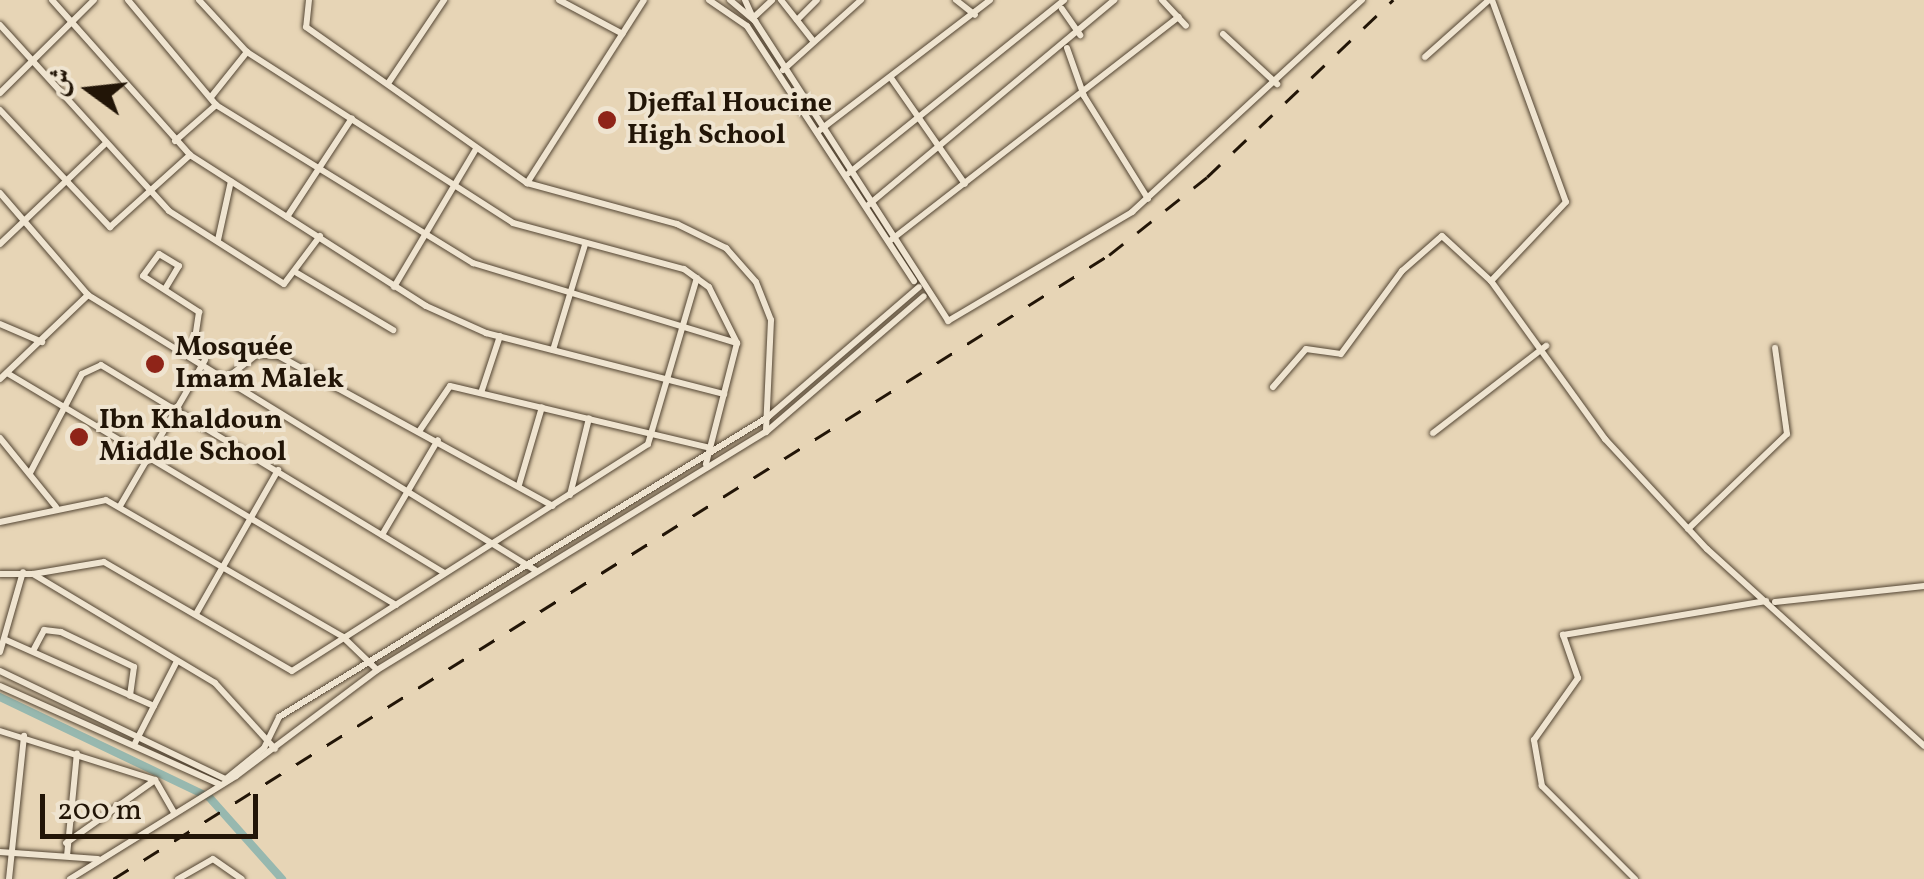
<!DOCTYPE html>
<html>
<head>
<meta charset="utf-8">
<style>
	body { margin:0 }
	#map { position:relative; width:1924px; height:879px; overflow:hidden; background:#e7d5b6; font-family:Vollkorn,Amiri,serif }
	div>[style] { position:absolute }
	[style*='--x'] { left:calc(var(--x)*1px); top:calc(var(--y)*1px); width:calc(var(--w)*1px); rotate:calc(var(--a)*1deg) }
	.canal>* { height:8px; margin:-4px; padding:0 4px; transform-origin:4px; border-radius:4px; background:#97b8af }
	.roads { filter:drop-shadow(0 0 2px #534533) drop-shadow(0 0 2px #534533) }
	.street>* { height:6px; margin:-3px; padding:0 3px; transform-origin:3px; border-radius:3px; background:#efe4d0 }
	.rail>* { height:2.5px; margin-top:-1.25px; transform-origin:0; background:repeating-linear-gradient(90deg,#221507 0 18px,transparent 0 36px) }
	.dots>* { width:28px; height:28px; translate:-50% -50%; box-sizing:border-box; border:5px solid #efe4d0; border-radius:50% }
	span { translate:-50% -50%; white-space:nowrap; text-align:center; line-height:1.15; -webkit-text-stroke:8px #efe4d0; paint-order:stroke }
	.poi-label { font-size:28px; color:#221507; font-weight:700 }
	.left { translate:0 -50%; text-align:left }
	.north { position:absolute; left:40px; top:40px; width:100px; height:100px; -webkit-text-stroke:8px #efe4d0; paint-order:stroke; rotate:285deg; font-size:28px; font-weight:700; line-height:40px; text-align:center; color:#221507 }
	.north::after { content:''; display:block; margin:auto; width:35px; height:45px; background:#221507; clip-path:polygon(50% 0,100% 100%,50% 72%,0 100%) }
	.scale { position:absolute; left:40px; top:794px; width:218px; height:45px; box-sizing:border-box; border:5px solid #221507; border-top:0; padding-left:12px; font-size:30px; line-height:35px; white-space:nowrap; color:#221507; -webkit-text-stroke:8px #efe4d0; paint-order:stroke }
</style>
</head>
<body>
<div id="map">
	<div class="canal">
		<i style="--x:0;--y:697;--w:232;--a:25.6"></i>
		<i style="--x:209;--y:797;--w:110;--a:48.3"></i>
	</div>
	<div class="roads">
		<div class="street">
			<i style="--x:52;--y:0;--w:208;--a:48.3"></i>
			<i style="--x:190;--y:155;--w:280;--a:32.6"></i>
			<i style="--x:426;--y:306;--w:66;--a:24.2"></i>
			<i style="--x:486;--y:333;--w:246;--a:14.4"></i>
			<i style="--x:128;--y:0;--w:137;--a:50"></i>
			<i style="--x:216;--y:105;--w:302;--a:31.6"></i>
			<i style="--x:473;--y:263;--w:276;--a:16.9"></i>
			<i style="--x:199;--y:0;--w:71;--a:47.3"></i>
			<i style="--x:247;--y:52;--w:316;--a:32.7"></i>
			<i style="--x:513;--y:223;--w:177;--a:15.1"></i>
			<i style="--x:684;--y:269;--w:31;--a:36"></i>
			<i style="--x:709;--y:287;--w:63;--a:63.4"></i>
			<i style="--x:737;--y:343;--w:125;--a:104.4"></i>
			<i style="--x:309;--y:0;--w:27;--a:96"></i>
			<i style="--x:306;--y:27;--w:271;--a:35.2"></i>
			<i style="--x:527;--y:183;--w:156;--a:15.3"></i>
			<i style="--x:677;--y:224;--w:55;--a:26.1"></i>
			<i style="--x:726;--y:248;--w:45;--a:48.6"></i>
			<i style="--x:756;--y:282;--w:41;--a:68.5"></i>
			<i style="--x:771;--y:320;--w:112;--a:92.6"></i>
			<i style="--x:559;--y:0;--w:72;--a:28"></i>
			<i style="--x:709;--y:0;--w:46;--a:34.4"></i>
			<i style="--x:747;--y:26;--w:305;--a:56.8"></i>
			<i style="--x:730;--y:0;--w:33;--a:40"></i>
			<i style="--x:755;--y:21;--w:357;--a:57.2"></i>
			<i style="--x:948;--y:321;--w:214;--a:-30.6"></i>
			<i style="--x:1132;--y:212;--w:313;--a:-42.7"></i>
			<i style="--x:745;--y:0;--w:20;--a:66"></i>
			<i style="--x:753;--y:18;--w:26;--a:-43"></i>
			<i style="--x:781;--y:0;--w:53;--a:51.8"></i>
			<i style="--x:956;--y:0;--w:24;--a:38"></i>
			<i style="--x:1162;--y:0;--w:35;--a:47"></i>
			<i style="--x:1492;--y:0;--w:215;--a:69.9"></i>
			<i style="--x:1566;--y:202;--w:109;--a:133.5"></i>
			<i style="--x:1491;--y:281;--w:195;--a:54.2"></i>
			<i style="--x:1605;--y:439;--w:150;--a:47.2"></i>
			<i style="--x:1707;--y:549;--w:293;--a:42.2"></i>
			<i style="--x:1062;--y:9;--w:32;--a:55"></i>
			<i style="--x:797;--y:20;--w:28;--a:-45"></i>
			<i style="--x:0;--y:25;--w:251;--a:47.7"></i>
			<i style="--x:169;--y:211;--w:136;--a:32.4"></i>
			<i style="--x:284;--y:284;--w:60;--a:-53.1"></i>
			<i style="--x:1223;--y:34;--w:74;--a:42.8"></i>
			<i style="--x:1067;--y:48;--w:51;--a:70.5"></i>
			<i style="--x:1084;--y:96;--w:121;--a:58.1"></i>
			<i style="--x:1425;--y:57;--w:86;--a:-41.7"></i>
			<i style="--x:783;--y:70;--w:105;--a:-41.9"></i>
			<i style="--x:891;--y:78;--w:129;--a:55.1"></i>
			<i style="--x:389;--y:82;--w:99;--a:-56.1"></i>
			<i style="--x:0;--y:93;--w:132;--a:-44.7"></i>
			<i style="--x:211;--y:97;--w:58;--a:-51.3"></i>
			<i style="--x:0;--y:110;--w:161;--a:46.8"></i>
			<i style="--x:110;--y:227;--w:108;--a:-42"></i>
			<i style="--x:820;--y:130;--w:214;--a:-37.4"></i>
			<i style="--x:175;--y:141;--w:55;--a:-41.3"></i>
			<i style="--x:849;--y:173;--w:276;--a:-38.8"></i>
			<i style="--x:527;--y:183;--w:217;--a:-57.4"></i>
			<i style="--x:0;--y:193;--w:135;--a:49.2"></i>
			<i style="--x:88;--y:295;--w:525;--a:31.6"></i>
			<i style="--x:867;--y:206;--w:322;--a:-39.8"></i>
			<i style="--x:287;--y:217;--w:118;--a:-56.7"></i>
			<i style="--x:218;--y:240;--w:60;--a:-77.6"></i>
			<i style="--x:891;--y:240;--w:364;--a:-37.8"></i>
			<i style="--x:0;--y:244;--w:144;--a:-43.6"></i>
			<i style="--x:297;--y:273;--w:112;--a:30.7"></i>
			<i style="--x:394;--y:287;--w:161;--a:-59.3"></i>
			<i style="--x:165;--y:289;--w:27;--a:-59"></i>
			<i style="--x:179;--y:266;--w:23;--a:-149"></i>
			<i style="--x:159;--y:254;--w:27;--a:126"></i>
			<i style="--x:143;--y:276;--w:67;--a:32.7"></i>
			<i style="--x:199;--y:312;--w:40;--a:98.5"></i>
			<i style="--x:0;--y:324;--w:46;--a:23.2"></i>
			<i style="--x:553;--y:350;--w:110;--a:-73.1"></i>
			<i style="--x:7;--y:373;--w:453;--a:30.8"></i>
			<i style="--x:228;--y:377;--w:37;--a:-38"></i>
			<i style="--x:257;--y:354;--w:22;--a:5"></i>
			<i style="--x:279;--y:356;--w:312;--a:28.7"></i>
			<i style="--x:0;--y:379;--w:122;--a:-43.7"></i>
			<i style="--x:1273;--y:387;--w:50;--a:-49"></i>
			<i style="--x:1306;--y:349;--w:35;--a:8"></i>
			<i style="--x:1341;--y:354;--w:103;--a:-53.7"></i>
			<i style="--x:1402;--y:271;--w:53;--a:-41.2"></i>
			<i style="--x:1442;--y:236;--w:67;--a:42.6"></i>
			<i style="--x:481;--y:393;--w:60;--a:-71.6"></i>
			<i style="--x:420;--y:430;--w:53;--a:-55.7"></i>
			<i style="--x:450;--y:386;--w:264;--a:13.4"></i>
			<i style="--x:1433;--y:433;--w:143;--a:-37.6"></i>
			<i style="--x:0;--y:438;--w:89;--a:50.9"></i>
			<i style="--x:30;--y:473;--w:112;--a:-62.3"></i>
			<i style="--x:82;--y:374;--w:21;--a:-25"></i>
			<i style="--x:101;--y:365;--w:401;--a:31.2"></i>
			<i style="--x:519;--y:485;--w:81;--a:-73.6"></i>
			<i style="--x:570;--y:495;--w:79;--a:-76.1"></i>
			<i style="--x:120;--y:506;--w:169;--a:-59.8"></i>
			<i style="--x:0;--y:522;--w:108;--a:-11.7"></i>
			<i style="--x:106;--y:500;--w:274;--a:30"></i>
			<i style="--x:343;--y:637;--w:47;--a:44.1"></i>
			<i style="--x:1688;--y:529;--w:137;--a:-43.8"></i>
			<i style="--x:1787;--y:434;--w:87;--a:-97.9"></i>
			<i style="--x:382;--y:535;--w:110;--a:-59.5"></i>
			<i style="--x:0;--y:574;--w:33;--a:0"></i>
			<i style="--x:33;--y:574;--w:212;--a:30.9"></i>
			<i style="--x:215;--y:683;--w:89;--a:47.7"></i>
			<i style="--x:33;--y:574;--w:72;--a:-9.6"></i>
			<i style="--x:104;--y:562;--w:217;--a:30.1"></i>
			<i style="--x:292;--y:671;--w:422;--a:-32.5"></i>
			<i style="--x:648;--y:444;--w:173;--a:-73.6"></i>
			<i style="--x:1775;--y:602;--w:150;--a:-6.1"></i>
			<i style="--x:196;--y:614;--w:166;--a:-60.3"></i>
			<i style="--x:6;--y:640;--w:162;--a:24"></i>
			<i style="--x:33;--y:651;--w:24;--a:-62"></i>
			<i style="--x:44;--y:630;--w:17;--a:7"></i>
			<i style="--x:61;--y:632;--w:81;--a:25.6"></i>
			<i style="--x:134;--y:667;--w:29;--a:98"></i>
			<i style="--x:0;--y:652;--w:83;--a:-74"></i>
			<i style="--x:0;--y:671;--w:252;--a:25.6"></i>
			<i style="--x:0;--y:686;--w:240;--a:24.1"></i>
			<i style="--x:0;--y:731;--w:163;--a:17.5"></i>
			<i style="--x:155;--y:780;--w:109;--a:144.7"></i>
			<i style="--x:134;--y:745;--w:94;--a:-62.9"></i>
			<i style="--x:227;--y:778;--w:48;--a:-39"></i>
			<i style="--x:264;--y:748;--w:34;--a:-64"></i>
			<i style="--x:279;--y:717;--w:574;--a:-31.53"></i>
			<i style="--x:768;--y:417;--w:199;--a:-40.7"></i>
			<i style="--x:157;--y:783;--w:34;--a:60"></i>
			<i style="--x:0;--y:852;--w:98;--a:4.1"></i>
			<i style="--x:67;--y:856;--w:103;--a:-84.5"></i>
			<i style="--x:9;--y:879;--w:144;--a:-84"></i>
			<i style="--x:70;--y:879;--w:195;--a:-31.8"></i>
			<i style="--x:236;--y:776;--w:176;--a:-36.9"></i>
			<i style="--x:377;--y:670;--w:456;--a:-31.5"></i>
			<i style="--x:766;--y:432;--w:208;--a:-40.7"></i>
			<i style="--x:178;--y:879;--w:40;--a:-29.7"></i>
			<i style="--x:213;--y:859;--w:35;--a:35"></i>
			<i style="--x:1635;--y:879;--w:132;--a:-135"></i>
			<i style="--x:1542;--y:786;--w:47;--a:-99.9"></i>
			<i style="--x:1534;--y:740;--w:76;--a:-54.6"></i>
			<i style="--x:1578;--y:678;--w:46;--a:-109.2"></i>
			<i style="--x:1563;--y:635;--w:206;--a:-9.5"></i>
		</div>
	</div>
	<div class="rail">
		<i style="--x:113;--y:879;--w:1175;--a:-32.07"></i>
		<i style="--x:1109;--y:255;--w:125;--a:-38.5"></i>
		<i style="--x:1207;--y:177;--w:257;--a:-43.6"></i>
	</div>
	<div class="dots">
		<i style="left:607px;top:120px;background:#8f2418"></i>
		<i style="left:155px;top:364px;background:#8f2418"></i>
		<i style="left:79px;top:437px;background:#8f2418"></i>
	</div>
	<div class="poi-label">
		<span class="left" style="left:627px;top:120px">Djeffal Houcine<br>High School</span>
		<span class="left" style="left:175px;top:364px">Mosquée<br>Imam Malek</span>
		<span class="left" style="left:99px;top:437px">Ibn Khaldoun<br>Middle School</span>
	</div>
	<div class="north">ش</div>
	<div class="scale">200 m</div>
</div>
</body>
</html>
